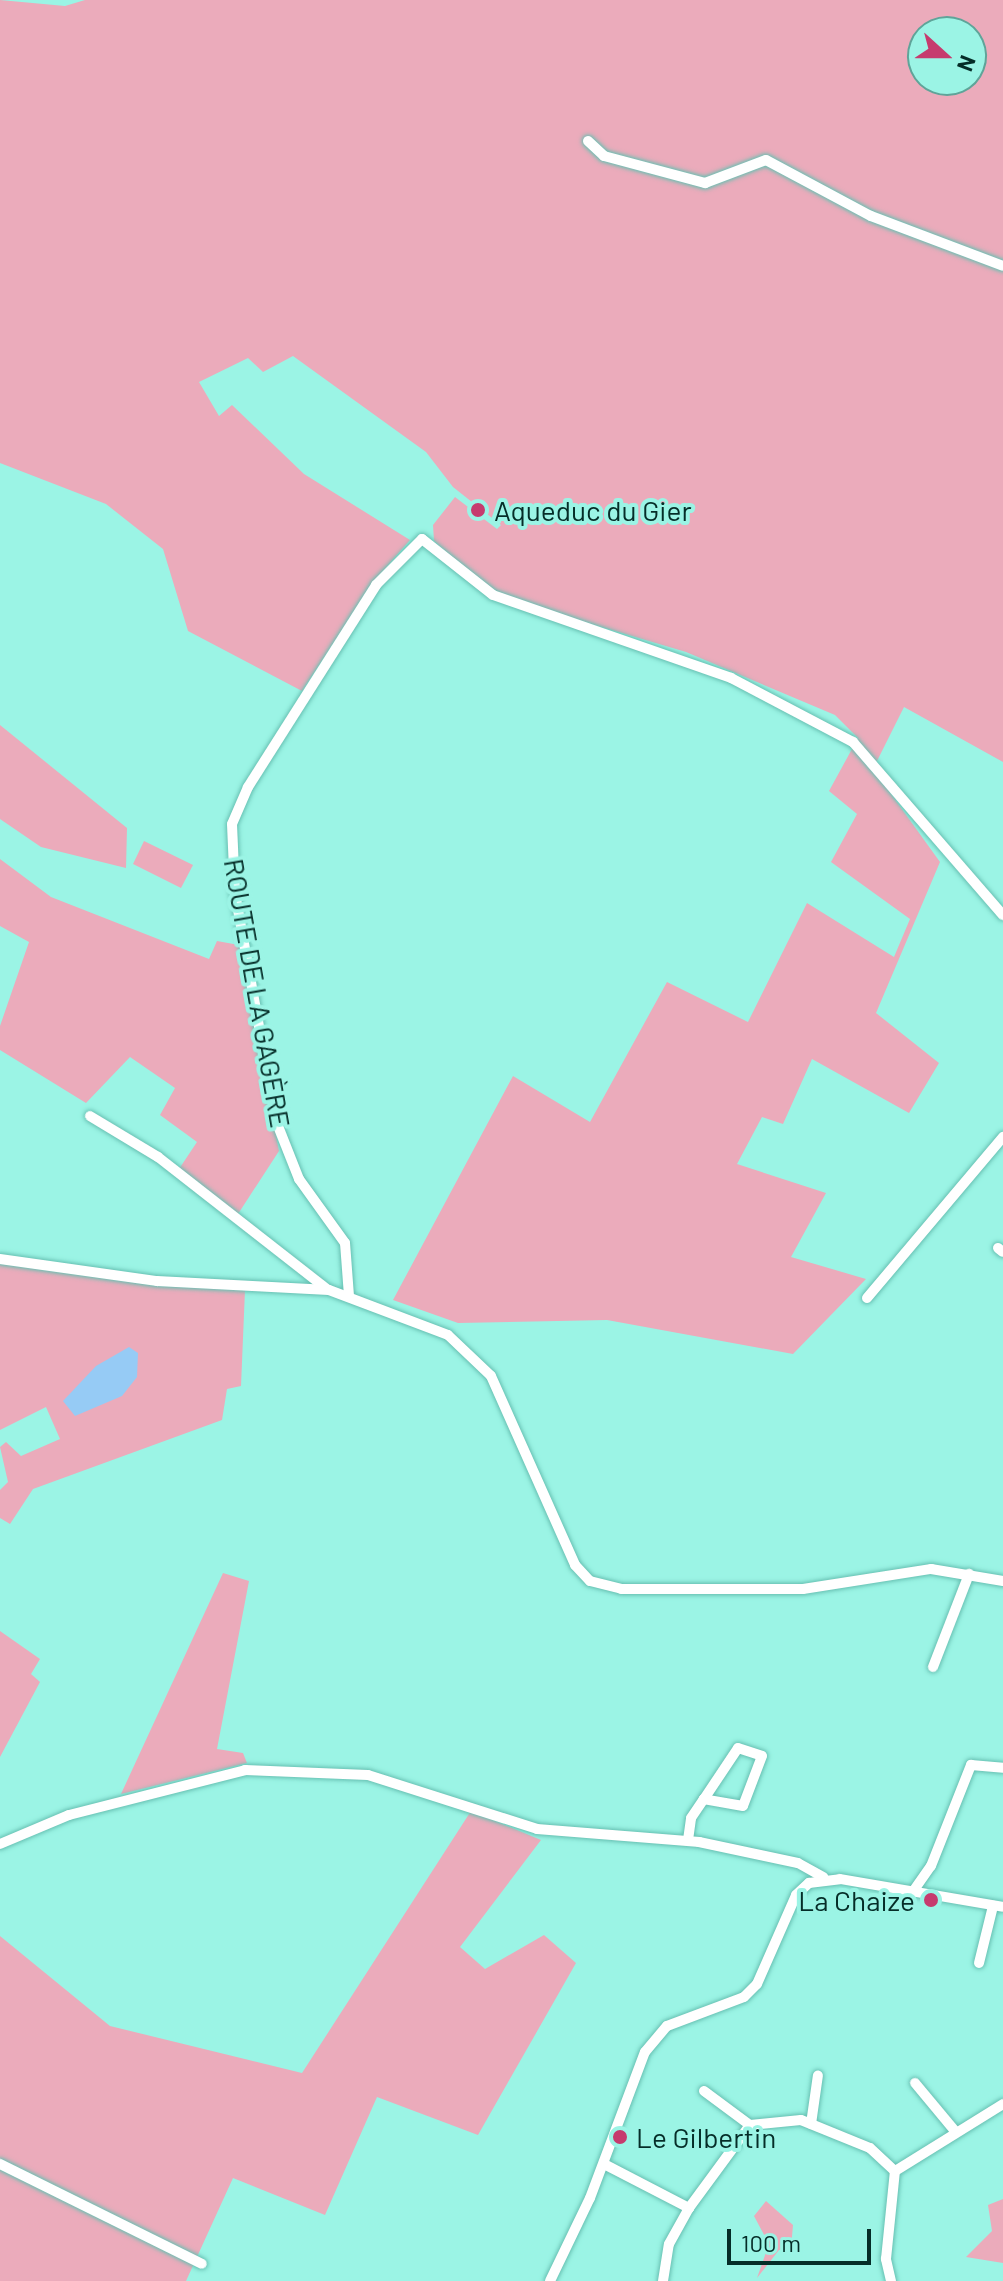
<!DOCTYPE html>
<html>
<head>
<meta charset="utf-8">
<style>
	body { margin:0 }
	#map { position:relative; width:1003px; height:2281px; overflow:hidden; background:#9bf4e5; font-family:Barlow,sans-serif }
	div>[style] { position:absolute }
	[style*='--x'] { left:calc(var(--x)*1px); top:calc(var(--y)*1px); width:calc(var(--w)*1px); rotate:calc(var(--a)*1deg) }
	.green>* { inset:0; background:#ebabbb }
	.water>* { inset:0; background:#96cbf5 }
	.roads { filter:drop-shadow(0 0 2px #67c0b2) drop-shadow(0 0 2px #67c0b2) }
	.minor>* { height:10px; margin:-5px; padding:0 5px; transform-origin:5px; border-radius:5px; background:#fff }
	.dots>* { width:22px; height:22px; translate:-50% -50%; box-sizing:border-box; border:4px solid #9bf4e5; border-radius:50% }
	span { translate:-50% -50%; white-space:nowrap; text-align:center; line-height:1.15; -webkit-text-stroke:8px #9bf4e5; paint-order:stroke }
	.poi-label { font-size:28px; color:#052d28 }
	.left { translate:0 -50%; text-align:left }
	.right { translate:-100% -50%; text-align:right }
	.street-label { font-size:28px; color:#052d28 }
	.north { position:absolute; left:907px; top:16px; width:80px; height:80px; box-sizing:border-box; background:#9bf4e5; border:2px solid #5fa499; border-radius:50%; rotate:111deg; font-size:22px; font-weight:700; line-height:32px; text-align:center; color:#052d28 }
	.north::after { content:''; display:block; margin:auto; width:28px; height:36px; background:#c63b6e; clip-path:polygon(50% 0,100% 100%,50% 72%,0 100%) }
	.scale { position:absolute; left:727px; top:2229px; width:144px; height:36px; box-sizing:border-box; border:4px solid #052d28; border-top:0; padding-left:10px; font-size:24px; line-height:28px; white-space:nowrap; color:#052d28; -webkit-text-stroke:6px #9bf4e5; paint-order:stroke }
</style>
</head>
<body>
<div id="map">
	<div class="green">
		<i style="clip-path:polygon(evenodd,0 0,65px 6px,85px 0,1003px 0,1003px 762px,904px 707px,873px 769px,940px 862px,876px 1013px,939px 1063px,909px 1113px,812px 1059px,783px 1124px,762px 1117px,737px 1164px,826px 1193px,791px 1257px,866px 1279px,793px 1354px,607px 1320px,458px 1323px,393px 1300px,513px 1076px,590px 1122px,667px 982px,748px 1022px,807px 903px,894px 957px,910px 919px,831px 862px,857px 814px,829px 791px,858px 738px,835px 715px,686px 652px,514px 601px,481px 583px,434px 541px,433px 525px,455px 497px,497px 529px,501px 525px,453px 487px,426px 452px,293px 356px,263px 372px,248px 358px,199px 382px,219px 416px,232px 405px,304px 474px,410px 540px,374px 581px,302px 691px,188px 631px,163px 549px,106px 504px,0 463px,0 0,923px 32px,971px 32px,971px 80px,923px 80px,923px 32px)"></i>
		<i style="clip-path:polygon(0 725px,127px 828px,126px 868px,41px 847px,0 819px)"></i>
		<i style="clip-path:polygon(144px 841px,193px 865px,181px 888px,133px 864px)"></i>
		<i style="clip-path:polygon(0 859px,51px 897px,209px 959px,217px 941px,239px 945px,279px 1151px,238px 1214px,179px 1169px,197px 1142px,160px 1115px,175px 1088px,130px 1057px,86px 1103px,0 1050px,0 1026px,29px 942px,0 926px)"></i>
		<i style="clip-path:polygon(0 1263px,245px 1290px,241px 1386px,227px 1389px,222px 1420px,33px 1489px,10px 1524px,0 1518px,0 1490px,8px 1482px,0 1447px,6px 1442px,21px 1456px,60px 1439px,46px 1407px,0 1430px)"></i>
		<i style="clip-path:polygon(223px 1573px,249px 1581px,217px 1749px,243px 1753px,247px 1763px,121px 1794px)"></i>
		<i style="clip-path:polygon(0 1631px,40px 1659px,31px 1674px,40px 1682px,0 1757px)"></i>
		<i style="clip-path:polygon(471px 1811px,541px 1840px,460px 1947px,485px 1969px,544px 1935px,576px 1963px,478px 2135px,377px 2097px,325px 2215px,233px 2178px,186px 2281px,0 2281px,0 1936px,110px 2026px,302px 2073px)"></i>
		<i style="clip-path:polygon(1003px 2199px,1003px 2263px,966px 2257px,992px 2231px,988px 2205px)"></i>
		<i style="clip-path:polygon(766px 2201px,793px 2225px,791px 2248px,779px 2250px,757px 2278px,769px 2244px,754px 2216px)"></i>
	</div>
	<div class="water">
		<i style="clip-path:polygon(129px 1347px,138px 1353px,137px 1377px,122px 1396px,75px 1416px,63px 1401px,96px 1366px)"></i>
	</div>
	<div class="roads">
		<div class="minor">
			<i style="--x:588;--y:141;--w:22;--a:43"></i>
			<i style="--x:604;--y:156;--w:105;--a:15"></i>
			<i style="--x:705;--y:183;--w:65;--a:-20.7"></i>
			<i style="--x:766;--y:160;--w:119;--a:28.1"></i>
			<i style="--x:871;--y:216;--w:141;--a:20.7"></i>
			<i style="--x:90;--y:1116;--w:79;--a:31.1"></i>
			<i style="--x:158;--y:1157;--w:214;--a:38"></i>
			<i style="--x:998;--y:1248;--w:6;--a:39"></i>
			<i style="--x:0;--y:1259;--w:159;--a:8"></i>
			<i style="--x:157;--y:1281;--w:172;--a:3"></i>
			<i style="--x:329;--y:1290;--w:127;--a:20.7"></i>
			<i style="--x:448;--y:1335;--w:59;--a:43.6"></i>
			<i style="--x:491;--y:1376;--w:207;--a:66"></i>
			<i style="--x:575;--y:1565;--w:22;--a:47"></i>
			<i style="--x:590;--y:1581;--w:32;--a:14"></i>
			<i style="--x:621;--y:1589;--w:182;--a:0"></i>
			<i style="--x:803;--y:1589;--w:130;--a:-8.9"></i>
			<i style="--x:931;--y:1569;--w:73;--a:9.5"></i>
			<i style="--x:349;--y:1296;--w:53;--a:-94.3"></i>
			<i style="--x:345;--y:1243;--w:79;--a:-125.7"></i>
			<i style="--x:299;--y:1179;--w:62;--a:-111.6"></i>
			<i style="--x:276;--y:1121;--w:232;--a:-100.2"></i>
			<i style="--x:235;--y:893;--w:69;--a:-92.5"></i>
			<i style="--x:232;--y:824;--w:40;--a:-66.6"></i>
			<i style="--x:248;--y:787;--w:239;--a:-57.6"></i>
			<i style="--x:376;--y:585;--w:65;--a:-45"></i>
			<i style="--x:422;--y:539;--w:90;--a:38.3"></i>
			<i style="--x:493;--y:595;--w:252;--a:19.2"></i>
			<i style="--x:731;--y:678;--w:138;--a:27.7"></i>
			<i style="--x:853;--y:742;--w:229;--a:49.1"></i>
			<i style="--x:867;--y:1298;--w:211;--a:-49.8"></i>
			<i style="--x:933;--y:1667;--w:100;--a:-68.8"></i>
			<i style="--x:688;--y:1840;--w:22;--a:-82"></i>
			<i style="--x:691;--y:1818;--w:23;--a:-56"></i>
			<i style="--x:704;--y:1799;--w:61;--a:-56.3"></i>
			<i style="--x:738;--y:1748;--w:25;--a:18"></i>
			<i style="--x:762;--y:1756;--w:53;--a:110.8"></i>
			<i style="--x:743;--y:1806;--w:40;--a:-170"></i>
			<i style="--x:0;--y:1844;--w:75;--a:-22.8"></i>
			<i style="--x:69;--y:1815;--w:182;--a:-14.3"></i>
			<i style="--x:245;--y:1770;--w:123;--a:2.3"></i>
			<i style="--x:368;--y:1775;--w:177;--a:17.7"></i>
			<i style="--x:537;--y:1829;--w:163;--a:4.6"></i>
			<i style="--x:699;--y:1842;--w:101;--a:12"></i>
			<i style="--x:798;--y:1863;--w:29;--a:29"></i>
			<i style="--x:914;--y:1890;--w:29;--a:-55"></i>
			<i style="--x:931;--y:1866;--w:109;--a:-68.4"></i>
			<i style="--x:971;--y:1765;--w:32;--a:5"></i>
			<i style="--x:979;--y:1963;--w:59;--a:-76.2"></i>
			<i style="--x:915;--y:2083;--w:62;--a:50.2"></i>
			<i style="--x:704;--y:2091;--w:57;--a:36.5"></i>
			<i style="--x:811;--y:2124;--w:49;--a:-81.9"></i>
			<i style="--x:0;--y:2164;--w:225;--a:26.3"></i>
			<i style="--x:604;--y:2164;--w:96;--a:27.4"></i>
			<i style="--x:550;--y:2281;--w:92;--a:-64.3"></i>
			<i style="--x:590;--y:2198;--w:156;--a:-69.4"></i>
			<i style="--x:645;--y:2052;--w:34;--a:-50"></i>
			<i style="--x:667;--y:2026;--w:82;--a:-20.6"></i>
			<i style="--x:744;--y:1997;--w:18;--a:-45"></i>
			<i style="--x:757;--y:1984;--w:97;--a:-66.3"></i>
			<i style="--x:796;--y:1895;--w:18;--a:-43"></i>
			<i style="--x:809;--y:1883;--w:31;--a:-7"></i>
			<i style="--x:840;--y:1879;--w:165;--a:9.7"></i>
			<i style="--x:663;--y:2281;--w:37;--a:-81"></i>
			<i style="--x:669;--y:2244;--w:41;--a:-60.9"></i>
			<i style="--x:689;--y:2208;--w:103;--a:-53.7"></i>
			<i style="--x:750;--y:2125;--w:51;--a:-5.6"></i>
			<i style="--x:801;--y:2120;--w:74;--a:22.1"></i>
			<i style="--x:870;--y:2148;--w:34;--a:43"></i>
			<i style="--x:891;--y:2281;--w:23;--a:-103"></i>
			<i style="--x:886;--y:2259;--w:88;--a:-84.2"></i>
			<i style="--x:895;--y:2171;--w:127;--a:-31.8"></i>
		</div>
	</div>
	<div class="dots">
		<i style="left:478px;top:510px;background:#c63b6e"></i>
		<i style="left:931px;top:1900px;background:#c63b6e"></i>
		<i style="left:620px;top:2137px;background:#c63b6e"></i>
	</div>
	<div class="poi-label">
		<span class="left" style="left:494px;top:510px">Aqueduc du Gier</span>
		<span class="right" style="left:915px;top:1900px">La Chaize</span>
		<span class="left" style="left:636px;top:2137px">Le Gilbertin</span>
	</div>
	<div class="street-label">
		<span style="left:258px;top:993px;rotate:80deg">ROUTE DE LA GAGÈRE</span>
	</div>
	<div class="north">N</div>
	<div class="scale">100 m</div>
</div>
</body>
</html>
